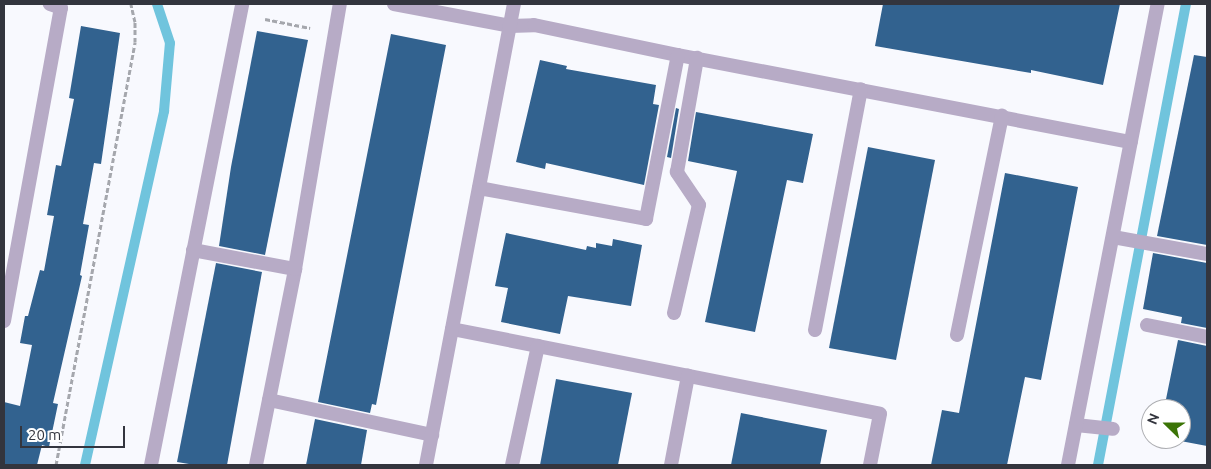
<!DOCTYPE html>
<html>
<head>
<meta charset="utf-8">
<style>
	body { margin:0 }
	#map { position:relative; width:1211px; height:469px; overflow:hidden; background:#f8f9fe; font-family:Ubuntu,sans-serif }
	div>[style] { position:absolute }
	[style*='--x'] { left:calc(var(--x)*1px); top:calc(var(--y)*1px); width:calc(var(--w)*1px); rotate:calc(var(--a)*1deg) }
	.stream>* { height:10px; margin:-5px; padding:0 5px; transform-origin:5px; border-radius:5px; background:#70c4dd }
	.building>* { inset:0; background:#32628f }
	.path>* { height:3px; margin-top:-1.5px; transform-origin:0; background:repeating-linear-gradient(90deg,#a5a7ad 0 5px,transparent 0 7.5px) }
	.service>* { height:14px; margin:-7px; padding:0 7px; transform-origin:7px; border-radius:7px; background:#b7abc6 }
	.minor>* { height:14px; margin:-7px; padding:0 7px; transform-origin:7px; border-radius:7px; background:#b7abc6 }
	.tertiary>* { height:14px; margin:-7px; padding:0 7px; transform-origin:7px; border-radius:7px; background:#b7abc6 }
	span { translate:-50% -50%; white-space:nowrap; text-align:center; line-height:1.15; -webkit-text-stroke:5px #fff; paint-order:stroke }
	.frame { position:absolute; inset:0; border:5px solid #33353e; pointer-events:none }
	.north { position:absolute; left:1141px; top:399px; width:50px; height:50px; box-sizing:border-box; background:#fff; border:1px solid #adaeb2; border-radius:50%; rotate:292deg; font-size:14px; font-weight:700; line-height:20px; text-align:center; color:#33353e }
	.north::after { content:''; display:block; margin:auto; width:18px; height:22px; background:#3b7406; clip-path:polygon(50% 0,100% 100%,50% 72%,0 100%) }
	.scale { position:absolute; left:20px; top:426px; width:105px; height:22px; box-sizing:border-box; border:2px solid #33353e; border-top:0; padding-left:6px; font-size:15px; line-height:18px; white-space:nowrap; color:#33353e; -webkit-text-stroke:4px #fff; paint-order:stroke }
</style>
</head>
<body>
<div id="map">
	<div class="stream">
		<i style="--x:85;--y:465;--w:363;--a:-77.4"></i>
		<i style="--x:164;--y:111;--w:68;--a:-85"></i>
		<i style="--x:170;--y:43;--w:41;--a:-108.4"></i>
		<i style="--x:1098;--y:465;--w:469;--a:-79.2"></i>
	</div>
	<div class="building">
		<i style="clip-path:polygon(883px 4px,1120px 4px,1103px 85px,1031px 70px,1031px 73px,875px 46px)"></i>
		<i style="clip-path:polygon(81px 26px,120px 33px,101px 164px,94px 163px,83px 224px,89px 225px,80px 275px,82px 276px,53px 403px,58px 404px,49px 447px,42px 445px,37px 465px,4px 465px,4px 402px,20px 406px,32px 345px,20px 343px,25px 316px,28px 316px,40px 270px,44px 271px,54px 216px,47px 215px,56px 165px,61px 166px,74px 99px,69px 98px)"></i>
		<i style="clip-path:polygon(257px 31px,308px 40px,265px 255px,219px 246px,231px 167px)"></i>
		<i style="clip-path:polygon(391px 34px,446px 45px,376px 405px,372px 404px,370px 413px,318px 402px)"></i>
		<i style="clip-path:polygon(1194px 55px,1207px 57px,1207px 245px,1157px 236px)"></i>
		<i style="clip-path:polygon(540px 60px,567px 66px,566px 69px,656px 85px,653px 104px,659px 105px,644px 185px,546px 163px,545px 169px,516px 162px)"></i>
		<i style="clip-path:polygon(676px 108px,679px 109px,671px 158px,667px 157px)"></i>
		<i style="clip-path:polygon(696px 112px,813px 134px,803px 183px,787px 180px,755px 332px,705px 322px,737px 171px,688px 161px)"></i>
		<i style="clip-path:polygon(868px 147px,935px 160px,896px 360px,829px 348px)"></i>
		<i style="clip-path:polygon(1005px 173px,1078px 187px,1041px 380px,1025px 377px,1007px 465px,931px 465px,942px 410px,959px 413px)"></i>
		<i style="clip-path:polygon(506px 233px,586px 250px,587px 246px,596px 248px,596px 243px,612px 246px,613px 239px,642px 245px,631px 306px,568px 296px,560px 334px,501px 322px,508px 288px,495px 286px)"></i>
		<i style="clip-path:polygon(1153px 253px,1207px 263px,1207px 328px,1181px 323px,1182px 317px,1143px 309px)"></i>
		<i style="clip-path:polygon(216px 263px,262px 272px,227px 465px,195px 465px,177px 462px)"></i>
		<i style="clip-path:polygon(1178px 340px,1207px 346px,1207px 446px,1170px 439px,1181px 439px,1181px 409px,1164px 409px)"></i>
		<i style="clip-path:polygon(556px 379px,632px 393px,618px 465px,540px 465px)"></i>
		<i style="clip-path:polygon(741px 413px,827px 430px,820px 465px,731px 465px)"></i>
		<i style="clip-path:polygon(315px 419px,367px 430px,361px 465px,306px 465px)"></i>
	</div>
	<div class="path">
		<i style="--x:265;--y:19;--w:46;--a:11.3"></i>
		<i style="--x:56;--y:465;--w:430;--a:-79.4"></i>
		<i style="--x:135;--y:42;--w:20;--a:-90"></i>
		<i style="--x:135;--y:22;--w:18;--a:-103"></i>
	</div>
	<div class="service">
		<i style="--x:394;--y:4;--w:118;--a:10.7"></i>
		<i style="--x:510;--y:26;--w:24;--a:-2"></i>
		<i style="--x:534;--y:25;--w:147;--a:11.8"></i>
		<i style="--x:678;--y:55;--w:461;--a:10.9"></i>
		<i style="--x:193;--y:250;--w:104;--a:10.6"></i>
		<i style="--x:674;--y:313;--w:111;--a:-77"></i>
		<i style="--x:699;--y:205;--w:40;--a:-124"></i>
		<i style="--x:677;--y:172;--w:116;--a:-80"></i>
		<i style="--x:4;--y:321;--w:318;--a:-79.7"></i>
		<i style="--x:61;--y:8;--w:12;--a:-160"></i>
		<i style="--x:452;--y:329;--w:436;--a:11.2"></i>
		<i style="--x:880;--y:414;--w:52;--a:101.1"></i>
		<i style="--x:815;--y:330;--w:245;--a:-79.2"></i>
		<i style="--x:957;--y:335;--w:224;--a:-78.4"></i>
		<i style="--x:269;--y:400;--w:167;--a:12.1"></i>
		<i style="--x:1076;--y:425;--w:37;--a:6"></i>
		<i style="--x:151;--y:465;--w:470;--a:-78.8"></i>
		<i style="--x:256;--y:465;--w:200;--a:-78.7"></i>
		<i style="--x:295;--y:269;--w:269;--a:-80.4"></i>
		<i style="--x:512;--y:465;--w:122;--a:-77.7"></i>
		<i style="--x:671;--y:465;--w:91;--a:-79.2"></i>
	</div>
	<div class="minor">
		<i style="--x:479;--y:188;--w:170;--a:10.5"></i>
		<i style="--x:646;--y:219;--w:167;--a:-79"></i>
		<i style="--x:1113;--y:237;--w:96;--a:10.3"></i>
		<i style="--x:1147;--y:325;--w:61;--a:11.3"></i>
	</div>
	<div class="tertiary">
		<i style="--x:426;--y:465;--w:469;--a:-79.2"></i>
		<i style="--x:1068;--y:465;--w:470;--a:-79"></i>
	</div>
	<div class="frame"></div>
	<div class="north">N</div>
	<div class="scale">20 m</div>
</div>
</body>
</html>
